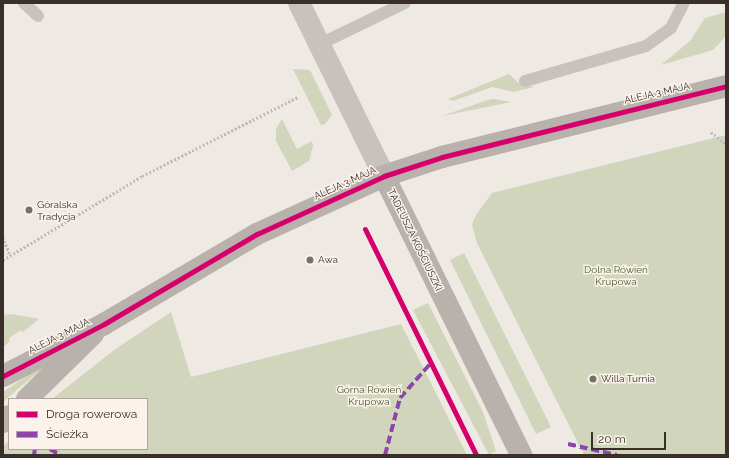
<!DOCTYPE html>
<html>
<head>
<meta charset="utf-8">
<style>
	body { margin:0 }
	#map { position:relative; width:729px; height:458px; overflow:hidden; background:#efe9e3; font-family:Raleway,sans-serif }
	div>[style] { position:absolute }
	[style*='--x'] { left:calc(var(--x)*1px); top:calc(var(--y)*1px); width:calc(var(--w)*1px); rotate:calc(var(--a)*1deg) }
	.green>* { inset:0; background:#d1d5bc }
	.path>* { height:2.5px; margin-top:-1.25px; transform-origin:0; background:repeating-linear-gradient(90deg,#c1bab4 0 2px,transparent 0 4px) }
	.lane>* { height:12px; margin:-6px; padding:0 6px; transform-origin:6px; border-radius:6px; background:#c9c1bb }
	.street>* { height:22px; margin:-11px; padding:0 11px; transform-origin:11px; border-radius:11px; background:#c9c1bb }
	.secondary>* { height:22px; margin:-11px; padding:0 11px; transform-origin:11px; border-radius:11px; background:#b9b1ac }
	.quiet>* { height:4px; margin-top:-2px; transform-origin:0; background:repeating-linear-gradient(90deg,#8e44ad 0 8px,transparent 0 12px) }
	.cycleway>* { height:5px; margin:-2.5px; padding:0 2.5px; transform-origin:2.5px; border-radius:2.5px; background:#d6006c }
	.dots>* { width:11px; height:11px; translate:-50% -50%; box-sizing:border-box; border:2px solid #fbf3eb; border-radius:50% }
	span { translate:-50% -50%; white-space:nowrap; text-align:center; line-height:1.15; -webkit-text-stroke:3px #fbf3eb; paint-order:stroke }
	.street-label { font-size:10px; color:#3a2e29 }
	.poi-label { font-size:10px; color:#3a2e29 }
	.left { translate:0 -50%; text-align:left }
	.park-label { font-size:10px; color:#4a5b2b }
	.frame { position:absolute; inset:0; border:4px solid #3a2e29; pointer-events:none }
	.legend { position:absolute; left:8px; top:398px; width:140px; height:52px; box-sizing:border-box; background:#fbf3eb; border:1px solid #aea49d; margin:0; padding:5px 7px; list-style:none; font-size:12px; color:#3a2e29 }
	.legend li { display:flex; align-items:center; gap:8px; height:20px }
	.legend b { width:20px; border:1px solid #aea49d }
	.scale { position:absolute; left:591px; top:432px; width:75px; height:18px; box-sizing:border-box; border:2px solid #3a2e29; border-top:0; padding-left:5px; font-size:12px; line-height:14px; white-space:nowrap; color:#3a2e29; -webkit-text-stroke:3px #fbf3eb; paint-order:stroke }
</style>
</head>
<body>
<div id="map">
	<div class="green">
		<i style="clip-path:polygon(726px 12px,726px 36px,713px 50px,661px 65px,690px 41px,705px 18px)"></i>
		<i style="clip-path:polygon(293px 69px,310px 70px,332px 115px,325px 124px,321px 125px)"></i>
		<i style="clip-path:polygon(509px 74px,520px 84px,534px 87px,514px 92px,492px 87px,453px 101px,448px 99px)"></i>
		<i style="clip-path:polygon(493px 99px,511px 102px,442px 116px,488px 100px)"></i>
		<i style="clip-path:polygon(282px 119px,297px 149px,312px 141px,313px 146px,309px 161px,292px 171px,276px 141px,276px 129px)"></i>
		<i style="clip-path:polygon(726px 135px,726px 455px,584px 455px,477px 243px,472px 224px,476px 215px,492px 193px)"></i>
		<i style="clip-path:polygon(464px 253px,551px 427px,536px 434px,450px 260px)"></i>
		<i style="clip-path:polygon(428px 303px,483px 412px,496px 451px,489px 455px,413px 310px)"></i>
		<i style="clip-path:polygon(171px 312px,191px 377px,401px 324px,467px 455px,3px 455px,3px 446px,9px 441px,9px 449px,147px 449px,147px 399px,52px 399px,114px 350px)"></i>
		<i style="clip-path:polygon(11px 314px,39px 319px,23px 332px,21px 330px,9px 338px,10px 341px,3px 347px,3px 315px)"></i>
		<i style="clip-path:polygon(72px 345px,19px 388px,3px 402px,3px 392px)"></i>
	</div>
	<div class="path">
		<i style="--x:711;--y:132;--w:19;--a:39"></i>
		<i style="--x:3;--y:237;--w:19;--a:69"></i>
		<i style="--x:3;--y:260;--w:162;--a:-31.1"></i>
		<i style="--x:142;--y:176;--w:175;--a:-26.9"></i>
	</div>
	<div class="lane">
		<i style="--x:24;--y:3;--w:19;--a:43"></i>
		<i style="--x:320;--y:44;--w:94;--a:-25.8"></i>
		<i style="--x:525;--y:81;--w:126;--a:-16.1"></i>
		<i style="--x:646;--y:46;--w:31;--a:-36"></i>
		<i style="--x:671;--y:28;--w:28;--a:-63"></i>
	</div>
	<div class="street">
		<i style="--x:299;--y:3;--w:193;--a:63.8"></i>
	</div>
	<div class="secondary">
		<i style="--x:384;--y:176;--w:311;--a:63.8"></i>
		<i style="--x:3;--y:376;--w:114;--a:-27.2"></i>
		<i style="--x:104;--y:324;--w:178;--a:-30.5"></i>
		<i style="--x:257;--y:234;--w:140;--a:-24.5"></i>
		<i style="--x:384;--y:176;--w:61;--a:-18.1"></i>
		<i style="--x:442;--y:157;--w:293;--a:-14"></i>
		<i style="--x:27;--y:399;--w:93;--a:-44.6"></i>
		<i style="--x:3;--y:422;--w:8;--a:-45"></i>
	</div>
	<div class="quiet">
		<i style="--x:568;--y:444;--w:50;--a:12.7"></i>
		<i style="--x:50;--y:449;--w:12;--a:31"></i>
		<i style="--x:34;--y:455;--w:6;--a:-81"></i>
		<i style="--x:385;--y:455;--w:59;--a:-75.3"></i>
		<i style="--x:400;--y:398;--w:47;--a:-48.5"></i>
	</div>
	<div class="cycleway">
		<i style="--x:365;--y:229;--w:252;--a:63.8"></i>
		<i style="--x:3;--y:376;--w:114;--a:-27.2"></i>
		<i style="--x:104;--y:324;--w:178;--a:-30.5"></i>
		<i style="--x:257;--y:234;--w:140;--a:-24.5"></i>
		<i style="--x:384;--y:176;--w:61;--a:-18.1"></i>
		<i style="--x:442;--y:157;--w:293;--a:-14"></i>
	</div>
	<div class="dots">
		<i style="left:29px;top:210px;background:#796f6a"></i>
		<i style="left:310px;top:260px;background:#796f6a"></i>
		<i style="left:593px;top:379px;background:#796f6a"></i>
	</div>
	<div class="street-label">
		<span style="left:657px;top:93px;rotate:-13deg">ALEJA 3 MAJA</span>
		<span style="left:345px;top:183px;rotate:-24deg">ALEJA 3 MAJA</span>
		<span style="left:415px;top:240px;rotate:64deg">TADEUSZA KOŚCIUSZKI</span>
		<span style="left:59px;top:336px;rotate:-27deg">ALEJA 3 MAJA</span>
	</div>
	<div class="poi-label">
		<span class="left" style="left:37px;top:210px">Góralska<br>Tradycja</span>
		<span class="left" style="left:318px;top:260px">Awa</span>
		<span class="left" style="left:601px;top:379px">Willa Turnia</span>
	</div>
	<div class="park-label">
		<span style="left:616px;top:275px">Dolna Rówień<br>Krupowa</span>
		<span style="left:369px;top:395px">Górna Rówień<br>Krupowa</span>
	</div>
	<div class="frame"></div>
	<ul class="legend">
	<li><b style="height:5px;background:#d6006c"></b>Droga rowerowa</li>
	<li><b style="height:5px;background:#8e44ad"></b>Ścieżka</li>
	</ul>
	<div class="scale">20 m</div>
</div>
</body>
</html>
